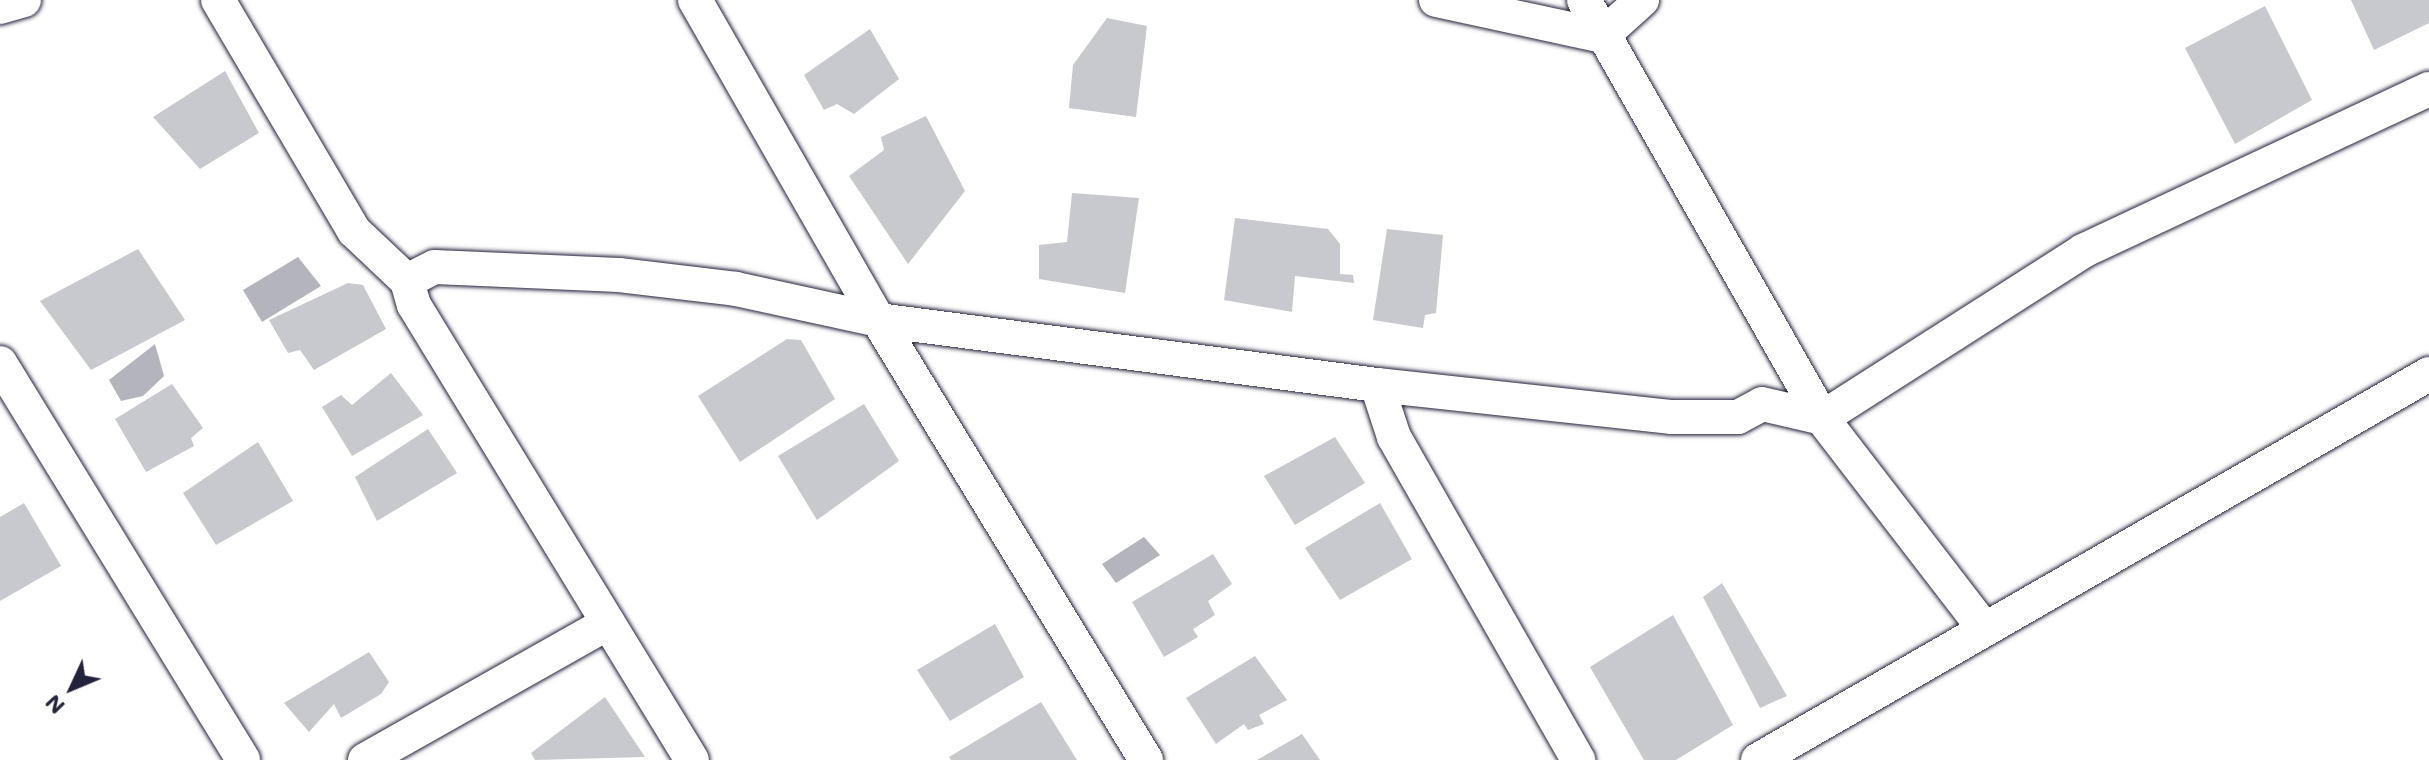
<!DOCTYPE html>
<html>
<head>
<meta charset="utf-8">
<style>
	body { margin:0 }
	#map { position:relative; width:2429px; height:760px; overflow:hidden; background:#fff; font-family:Mali,sans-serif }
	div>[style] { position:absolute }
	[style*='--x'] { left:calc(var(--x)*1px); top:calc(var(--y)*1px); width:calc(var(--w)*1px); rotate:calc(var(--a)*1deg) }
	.water>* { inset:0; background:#b4b4bc }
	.building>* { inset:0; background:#c8c8cf }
	.roads { filter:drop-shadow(0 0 2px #22223b) drop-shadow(0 0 2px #22223b) }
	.street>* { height:34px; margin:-17px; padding:0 17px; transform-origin:17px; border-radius:17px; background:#fff }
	span { translate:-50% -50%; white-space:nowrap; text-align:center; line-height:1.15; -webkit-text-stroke:6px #fff; paint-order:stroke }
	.north { position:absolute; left:32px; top:648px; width:80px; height:80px; -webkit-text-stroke:6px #fff; paint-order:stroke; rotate:226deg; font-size:22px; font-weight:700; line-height:32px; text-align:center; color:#22223b }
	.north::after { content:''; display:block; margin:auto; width:28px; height:36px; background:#22223b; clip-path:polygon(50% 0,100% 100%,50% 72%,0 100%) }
</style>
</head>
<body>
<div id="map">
	<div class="water">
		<i style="clip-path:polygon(298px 257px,321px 286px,262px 322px,243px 290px)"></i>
		<i style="clip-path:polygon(155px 344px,164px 376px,143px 396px,121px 401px,109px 380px)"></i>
		<i style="clip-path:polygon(1144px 537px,1160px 555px,1116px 583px,1102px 564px)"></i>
	</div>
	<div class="building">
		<i style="clip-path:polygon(2351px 0,2429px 0,2429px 23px,2374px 50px)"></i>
		<i style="clip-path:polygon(2265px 6px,2312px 100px,2235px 144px,2185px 48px)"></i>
		<i style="clip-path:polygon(1107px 18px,1147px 26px,1136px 117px,1069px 108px,1073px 65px)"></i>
		<i style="clip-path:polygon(870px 29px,899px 79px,854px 114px,837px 104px,824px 110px,804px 75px)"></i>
		<i style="clip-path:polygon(225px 71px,259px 133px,200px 169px,153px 117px)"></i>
		<i style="clip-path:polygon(926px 116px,965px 191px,908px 264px,849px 176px,884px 150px,881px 137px)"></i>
		<i style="clip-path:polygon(1072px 193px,1139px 198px,1125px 293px,1039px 279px,1039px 245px,1067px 242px)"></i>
		<i style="clip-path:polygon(1235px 218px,1328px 229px,1340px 244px,1340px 274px,1353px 275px,1354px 283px,1295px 276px,1292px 312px,1224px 300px)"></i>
		<i style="clip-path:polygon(1387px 229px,1443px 235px,1436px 313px,1425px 315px,1423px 328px,1373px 320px)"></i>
		<i style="clip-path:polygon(138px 249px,185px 320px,91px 370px,40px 301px)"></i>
		<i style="clip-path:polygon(348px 283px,363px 285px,386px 329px,314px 370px,300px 350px,288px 353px,269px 320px)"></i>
		<i style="clip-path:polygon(787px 339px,801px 340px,835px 399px,740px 462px,698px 396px)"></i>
		<i style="clip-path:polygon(391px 373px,423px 415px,352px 456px,322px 407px,341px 395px,352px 405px)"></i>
		<i style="clip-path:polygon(172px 384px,203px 428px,191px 438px,194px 446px,146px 472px,115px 419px)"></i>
		<i style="clip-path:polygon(864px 404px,899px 461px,817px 520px,778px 456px)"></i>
		<i style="clip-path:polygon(428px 429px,457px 473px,377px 521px,355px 477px)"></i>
		<i style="clip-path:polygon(1335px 437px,1365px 483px,1295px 525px,1264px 476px)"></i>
		<i style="clip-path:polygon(258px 442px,293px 501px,216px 545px,183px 493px)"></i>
		<i style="clip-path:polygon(24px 503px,61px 566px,0 601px,0 517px)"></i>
		<i style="clip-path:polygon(1380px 503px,1412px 559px,1340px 600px,1305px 548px)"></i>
		<i style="clip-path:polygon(1213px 554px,1232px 584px,1208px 601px,1215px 615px,1193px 629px,1198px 637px,1164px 657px,1132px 602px)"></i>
		<i style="clip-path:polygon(1722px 583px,1787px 696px,1760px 708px,1703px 597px)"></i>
		<i style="clip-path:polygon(1673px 615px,1733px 725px,1676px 760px,1644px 760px,1590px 667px)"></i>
		<i style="clip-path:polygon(995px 624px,1024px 677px,950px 721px,917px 670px)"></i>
		<i style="clip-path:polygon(369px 652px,389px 682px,381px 694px,341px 718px,334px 704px,309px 732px,284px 703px)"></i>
		<i style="clip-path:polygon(1255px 656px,1287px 700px,1259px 715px,1264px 724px,1248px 730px,1244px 724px,1216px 744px,1186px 698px)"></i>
		<i style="clip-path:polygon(605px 697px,645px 757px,535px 760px,531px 753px)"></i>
		<i style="clip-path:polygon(1041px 702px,1077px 760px,951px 760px,949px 757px)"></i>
		<i style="clip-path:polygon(1302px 734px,1320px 760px,1257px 760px)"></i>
	</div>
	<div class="roads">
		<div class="street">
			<i style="--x:218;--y:0;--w:268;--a:59.5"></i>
			<i style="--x:354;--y:231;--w:73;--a:43.3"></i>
			<i style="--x:407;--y:281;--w:25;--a:74"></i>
			<i style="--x:414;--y:305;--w:533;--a:58.58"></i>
			<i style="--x:695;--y:0;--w:369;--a:60.2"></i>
			<i style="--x:878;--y:320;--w:515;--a:58.65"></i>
			<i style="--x:1436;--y:0;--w:170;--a:12.2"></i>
			<i style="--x:1602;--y:36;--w:54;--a:-42"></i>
			<i style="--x:1584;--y:0;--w:481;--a:60.3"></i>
			<i style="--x:1822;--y:418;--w:264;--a:52.4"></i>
			<i style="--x:0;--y:7;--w:25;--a:-16"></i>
			<i style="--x:407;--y:281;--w:31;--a:-27"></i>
			<i style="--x:435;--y:267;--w:184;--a:2.5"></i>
			<i style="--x:619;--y:275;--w:118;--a:6.8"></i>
			<i style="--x:736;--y:289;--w:145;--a:12.3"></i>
			<i style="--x:878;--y:320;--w:503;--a:7.42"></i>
			<i style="--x:1377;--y:385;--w:297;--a:6.2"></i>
			<i style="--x:1672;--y:417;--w:66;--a:0"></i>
			<i style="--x:1738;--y:417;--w:27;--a:-28"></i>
			<i style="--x:1762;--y:404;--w:62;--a:13.1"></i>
			<i style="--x:1822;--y:418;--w:310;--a:-32.6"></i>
			<i style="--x:2083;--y:251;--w:382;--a:-25.1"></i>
			<i style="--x:0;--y:363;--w:465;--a:58.5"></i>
			<i style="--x:1377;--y:385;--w:55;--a:71.9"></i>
			<i style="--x:1394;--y:437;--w:372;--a:60.3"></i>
			<i style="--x:365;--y:760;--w:279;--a:-29.4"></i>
			<i style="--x:1758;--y:760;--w:774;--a:-29.91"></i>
		</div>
	</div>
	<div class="north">N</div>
</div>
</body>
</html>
